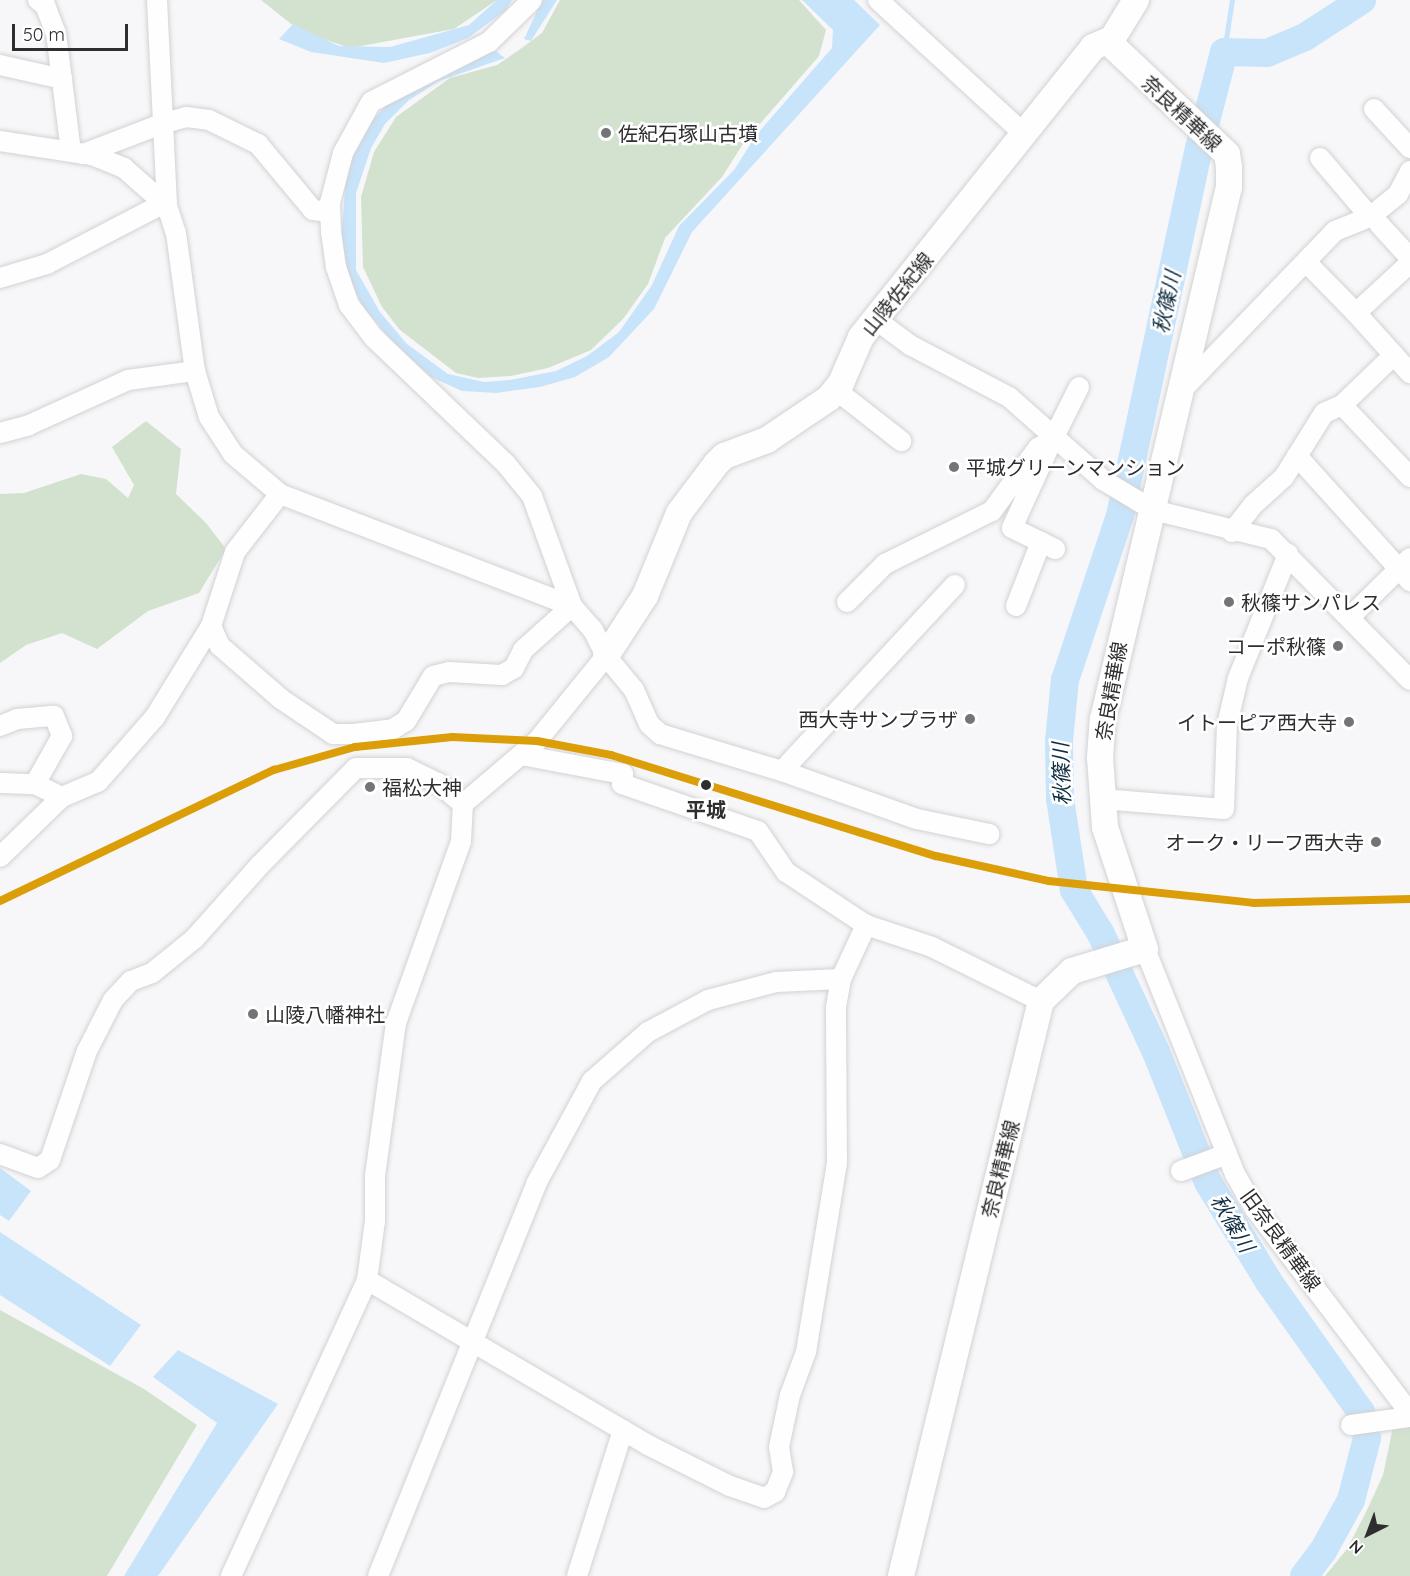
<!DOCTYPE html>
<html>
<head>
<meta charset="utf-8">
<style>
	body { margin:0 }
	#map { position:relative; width:1410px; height:1576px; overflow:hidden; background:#f7f7fa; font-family:Quicksand,"Noto Sans JP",sans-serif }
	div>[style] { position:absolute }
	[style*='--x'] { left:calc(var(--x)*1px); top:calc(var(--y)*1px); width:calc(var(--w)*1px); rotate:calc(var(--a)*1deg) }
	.green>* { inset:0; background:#d2e2cf }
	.water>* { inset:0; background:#c8e4fa }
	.stream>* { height:4.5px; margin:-2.25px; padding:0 2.25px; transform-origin:2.25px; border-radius:2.25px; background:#c8e4fa }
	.river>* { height:28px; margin:-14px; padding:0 14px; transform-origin:14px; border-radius:14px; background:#c8e4fa }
	.roads { filter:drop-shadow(0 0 2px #d2d2d4) drop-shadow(0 0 2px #d2d2d4) }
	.minor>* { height:20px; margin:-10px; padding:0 10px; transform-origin:10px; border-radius:10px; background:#fefefe }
	.major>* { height:26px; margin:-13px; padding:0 13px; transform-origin:13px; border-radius:13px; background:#fefefe }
	.rail-1>* { height:8px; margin:-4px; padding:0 4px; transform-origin:4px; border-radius:4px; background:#db9e09 }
	.dots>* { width:16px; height:16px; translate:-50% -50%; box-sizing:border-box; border:3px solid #fff; border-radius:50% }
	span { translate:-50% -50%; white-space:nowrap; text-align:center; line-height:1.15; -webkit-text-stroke:5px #fff; paint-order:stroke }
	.street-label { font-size:20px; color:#2e2e30 }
	.poi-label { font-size:20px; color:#2e2e30 }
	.left { translate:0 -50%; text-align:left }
	.right { translate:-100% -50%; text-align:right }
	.stop-label { font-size:20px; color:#2e2e30; font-weight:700 }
	.water-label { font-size:21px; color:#102e42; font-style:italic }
	.north { position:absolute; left:1338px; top:1504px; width:60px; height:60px; -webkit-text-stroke:4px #fff; paint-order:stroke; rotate:222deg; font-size:16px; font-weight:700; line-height:24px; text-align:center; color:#2e2e30 }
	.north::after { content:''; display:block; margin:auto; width:21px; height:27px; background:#2e2e30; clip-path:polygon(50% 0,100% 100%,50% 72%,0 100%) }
	.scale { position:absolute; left:12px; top:24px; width:116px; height:27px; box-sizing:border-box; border:3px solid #2e2e30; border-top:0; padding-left:8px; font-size:18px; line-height:21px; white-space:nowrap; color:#2e2e30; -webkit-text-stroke:4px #fff; paint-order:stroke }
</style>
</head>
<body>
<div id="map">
	<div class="green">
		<i style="clip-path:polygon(261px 0,497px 0,454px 29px,350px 48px,300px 31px)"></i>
		<i style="clip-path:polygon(560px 0,799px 0,826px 30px,819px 56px,745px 141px,722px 177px,665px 238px,648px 284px,623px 319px,591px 350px,548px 368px,511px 376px,478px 378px,456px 373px,400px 330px,382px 307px,363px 267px,361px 197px,374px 152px,396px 117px,450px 78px,497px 65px,519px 50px,542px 33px)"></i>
		<i style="clip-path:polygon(146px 421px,181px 449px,176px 494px,206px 523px,226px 549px,199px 593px,148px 611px,97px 649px,62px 633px,26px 645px,0 663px,0 494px,24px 493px,81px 474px,106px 479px,128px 498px,134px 485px,112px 447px)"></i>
		<i style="clip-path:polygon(0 1310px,144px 1389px,197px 1425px,107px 1576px,0 1576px)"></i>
		<i style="clip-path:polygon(1410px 1424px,1410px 1576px,1325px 1576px,1347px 1549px,1367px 1510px,1383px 1475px,1393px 1427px)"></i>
	</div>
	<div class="water">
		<i style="clip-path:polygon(497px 0,512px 0,506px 10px,468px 38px,430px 53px,384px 63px,311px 52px,279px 39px,293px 24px,339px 46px,390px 47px,469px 25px)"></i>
		<i style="clip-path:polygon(542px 0,557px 0,531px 41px,524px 39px)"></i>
		<i style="clip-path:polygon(802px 0,854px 0,880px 25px,692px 232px,654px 309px,609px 357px,575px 377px,540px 387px,496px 393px,462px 391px,431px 377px,391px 340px,362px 305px,348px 276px,341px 242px,347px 163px,366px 128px,388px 103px,454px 63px,496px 51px,505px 58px,439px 81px,409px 100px,385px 124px,371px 148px,356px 193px,356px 270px,380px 312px,407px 344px,448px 374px,484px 382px,510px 380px,556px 371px,587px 356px,619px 332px,652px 285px,679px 226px,734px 170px,757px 134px,832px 48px,833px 30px)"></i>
		<i style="clip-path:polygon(0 1168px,31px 1191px,9px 1221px,0 1215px)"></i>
		<i style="clip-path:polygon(0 1232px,141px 1325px,110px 1366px,0 1295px)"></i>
		<i style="clip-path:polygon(178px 1350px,278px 1404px,158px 1576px,124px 1576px,217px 1423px,153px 1377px)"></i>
	</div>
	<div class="stream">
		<i style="--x:1224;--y:52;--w:53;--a:-81.3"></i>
	</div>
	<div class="river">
		<i style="--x:1304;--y:1576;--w:31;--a:-53"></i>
		<i style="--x:1323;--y:1551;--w:58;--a:-61.2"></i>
		<i style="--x:1351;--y:1500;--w:64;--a:-75.5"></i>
		<i style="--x:1367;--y:1438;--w:27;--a:-103"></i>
		<i style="--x:1361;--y:1412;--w:159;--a:-125.3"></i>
		<i style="--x:1269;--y:1282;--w:117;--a:-121.4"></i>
		<i style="--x:1208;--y:1182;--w:140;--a:-111.8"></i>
		<i style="--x:1156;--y:1052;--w:130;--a:-115"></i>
		<i style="--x:1101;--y:934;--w:52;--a:-121.5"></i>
		<i style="--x:1074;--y:890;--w:92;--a:-98.7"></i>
		<i style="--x:1060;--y:799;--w:58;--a:-91"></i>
		<i style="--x:1059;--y:741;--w:61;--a:-84.4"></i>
		<i style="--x:1065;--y:680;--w:173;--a:-71.5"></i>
		<i style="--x:1120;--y:516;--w:376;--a:-77.9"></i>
		<i style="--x:1199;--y:148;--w:99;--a:-75.4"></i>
		<i style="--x:1224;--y:52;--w:43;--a:1.3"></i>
		<i style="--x:1267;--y:53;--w:41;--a:-22.8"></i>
		<i style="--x:1305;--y:37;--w:68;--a:-33"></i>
	</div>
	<div class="roads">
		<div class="minor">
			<i style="--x:38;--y:0;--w:9;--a:36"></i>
			<i style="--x:45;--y:5;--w:30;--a:69"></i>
			<i style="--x:56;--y:33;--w:120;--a:82.8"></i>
			<i style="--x:157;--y:0;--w:206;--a:87.2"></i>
			<i style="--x:878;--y:0;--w:198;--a:42.5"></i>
			<i style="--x:0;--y:65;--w:64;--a:12.7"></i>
			<i style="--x:1374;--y:109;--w:53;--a:47.3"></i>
			<i style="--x:0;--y:141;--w:93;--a:8.7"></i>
			<i style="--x:92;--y:155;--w:35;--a:22"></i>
			<i style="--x:124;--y:168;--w:57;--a:41.5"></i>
			<i style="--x:167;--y:206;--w:28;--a:72"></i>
			<i style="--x:176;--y:233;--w:139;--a:82.2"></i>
			<i style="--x:195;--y:371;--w:48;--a:73.1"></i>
			<i style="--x:209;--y:417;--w:44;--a:57"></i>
			<i style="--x:233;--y:454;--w:62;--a:40.4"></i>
			<i style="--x:280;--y:494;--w:313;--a:21"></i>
			<i style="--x:572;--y:606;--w:32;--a:49"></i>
			<i style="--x:593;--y:630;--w:29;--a:63"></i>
			<i style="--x:606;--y:656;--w:44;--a:50.5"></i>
			<i style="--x:634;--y:690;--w:37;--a:66"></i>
			<i style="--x:649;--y:724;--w:15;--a:42"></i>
			<i style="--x:660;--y:734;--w:127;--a:16.9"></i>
			<i style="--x:782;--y:771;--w:143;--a:19.6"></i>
			<i style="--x:917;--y:819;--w:74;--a:11.8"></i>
			<i style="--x:83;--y:154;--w:87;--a:-20.9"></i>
			<i style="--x:164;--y:123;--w:23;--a:-15"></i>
			<i style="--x:186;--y:117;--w:23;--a:7"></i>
			<i style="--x:209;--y:120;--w:55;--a:26.1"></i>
			<i style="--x:258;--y:144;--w:86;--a:50.2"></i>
			<i style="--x:313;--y:210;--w:17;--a:7"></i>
			<i style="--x:1320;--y:158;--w:77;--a:49.7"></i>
			<i style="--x:1379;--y:224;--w:46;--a:47.6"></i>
			<i style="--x:1306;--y:262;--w:71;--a:45.6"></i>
			<i style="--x:1410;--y:263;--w:74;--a:137.2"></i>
			<i style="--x:1356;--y:313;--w:81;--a:48"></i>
			<i style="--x:0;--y:278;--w:49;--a:-16.6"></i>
			<i style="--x:47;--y:264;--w:132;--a:-27.5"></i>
			<i style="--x:875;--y:319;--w:44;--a:36.6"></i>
			<i style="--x:910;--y:345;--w:112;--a:27.7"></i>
			<i style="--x:1009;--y:397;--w:125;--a:41.4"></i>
			<i style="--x:1103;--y:480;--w:58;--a:31"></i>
			<i style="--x:1153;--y:510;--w:122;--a:13.8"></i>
			<i style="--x:1271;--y:539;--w:198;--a:45.4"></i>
			<i style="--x:836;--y:390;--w:83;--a:38.1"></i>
			<i style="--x:1180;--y:392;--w:223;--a:-46.1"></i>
			<i style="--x:1335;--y:231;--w:38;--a:-22"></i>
			<i style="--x:1370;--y:217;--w:36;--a:-39"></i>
			<i style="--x:1398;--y:194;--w:26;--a:-62"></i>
			<i style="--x:1342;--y:405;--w:99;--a:46.6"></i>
			<i style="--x:0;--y:433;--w:30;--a:-15"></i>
			<i style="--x:29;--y:425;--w:109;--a:-24.4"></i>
			<i style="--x:128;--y:380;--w:68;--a:-7.7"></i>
			<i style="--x:1049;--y:447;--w:89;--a:114.6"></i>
			<i style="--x:1012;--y:528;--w:48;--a:26"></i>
			<i style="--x:1297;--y:456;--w:169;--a:47.9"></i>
			<i style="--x:1232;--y:532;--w:34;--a:-52"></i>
			<i style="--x:1253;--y:505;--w:42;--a:-42.1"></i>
			<i style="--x:1284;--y:477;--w:75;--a:-58"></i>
			<i style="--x:1324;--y:413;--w:20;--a:-24"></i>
			<i style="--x:1342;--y:405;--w:72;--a:-43.9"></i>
			<i style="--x:847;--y:602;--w:54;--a:-45"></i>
			<i style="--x:885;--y:564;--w:119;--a:-26.4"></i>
			<i style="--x:992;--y:511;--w:78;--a:-53.9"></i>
			<i style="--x:1038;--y:448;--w:17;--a:-31"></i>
			<i style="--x:1053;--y:439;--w:58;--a:-63.4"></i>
			<i style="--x:1016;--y:606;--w:69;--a:-68.7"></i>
			<i style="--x:1350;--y:617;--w:84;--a:-44.5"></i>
			<i style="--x:211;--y:626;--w:22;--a:66"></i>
			<i style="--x:220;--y:646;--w:81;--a:41"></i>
			<i style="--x:281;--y:699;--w:63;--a:33.9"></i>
			<i style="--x:333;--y:734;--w:21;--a:0"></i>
			<i style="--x:354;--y:734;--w:39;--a:-7"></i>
			<i style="--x:393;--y:729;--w:15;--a:-32"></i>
			<i style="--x:406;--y:721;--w:52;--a:-59"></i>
			<i style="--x:433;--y:676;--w:16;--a:-14"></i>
			<i style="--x:449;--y:672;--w:53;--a:3.2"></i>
			<i style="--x:502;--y:675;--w:14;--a:-30"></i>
			<i style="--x:514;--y:668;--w:20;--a:-63"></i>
			<i style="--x:523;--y:650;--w:66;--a:-41.9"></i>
			<i style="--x:572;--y:606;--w:117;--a:-110"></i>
			<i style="--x:532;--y:496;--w:41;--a:-129.1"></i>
			<i style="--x:506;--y:464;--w:182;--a:-136.3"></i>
			<i style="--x:374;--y:338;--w:41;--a:-127.1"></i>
			<i style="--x:349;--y:305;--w:40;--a:-108.9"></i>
			<i style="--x:336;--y:267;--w:35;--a:-98"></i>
			<i style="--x:331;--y:232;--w:29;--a:-92"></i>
			<i style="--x:330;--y:203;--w:52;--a:-75.4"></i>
			<i style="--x:343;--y:153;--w:58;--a:-61.2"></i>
			<i style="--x:371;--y:102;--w:132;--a:-27"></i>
			<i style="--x:489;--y:42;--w:60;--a:-44.3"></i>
			<i style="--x:0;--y:726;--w:18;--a:-22"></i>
			<i style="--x:17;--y:719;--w:37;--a:-5"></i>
			<i style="--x:54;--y:716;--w:22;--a:68"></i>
			<i style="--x:62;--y:736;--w:55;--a:119.4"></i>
			<i style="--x:521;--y:755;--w:104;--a:10.6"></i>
			<i style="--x:623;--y:774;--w:10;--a:96"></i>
			<i style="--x:622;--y:784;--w:144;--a:19.1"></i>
			<i style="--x:758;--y:831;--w:50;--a:55.7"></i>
			<i style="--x:786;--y:872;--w:96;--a:33.5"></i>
			<i style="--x:866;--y:925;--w:70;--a:18.4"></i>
			<i style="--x:932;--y:947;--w:122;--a:26.4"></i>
			<i style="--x:782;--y:771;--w:254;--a:-47.1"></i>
			<i style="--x:0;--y:783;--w:35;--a:2"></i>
			<i style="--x:35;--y:784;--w:30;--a:26"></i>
			<i style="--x:1102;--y:799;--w:122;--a:4.7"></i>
			<i style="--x:1224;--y:809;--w:84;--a:-88"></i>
			<i style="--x:1227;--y:725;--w:48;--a:-76.8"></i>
			<i style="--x:1238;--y:678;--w:134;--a:-68"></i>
			<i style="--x:0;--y:857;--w:86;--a:-44.1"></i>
			<i style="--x:62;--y:797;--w:39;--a:-23"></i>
			<i style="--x:98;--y:782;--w:86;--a:-48.8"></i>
			<i style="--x:155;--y:717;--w:107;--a:-58.4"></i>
			<i style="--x:211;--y:626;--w:78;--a:-72"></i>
			<i style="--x:235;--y:552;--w:73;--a:-52.2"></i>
			<i style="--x:1145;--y:949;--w:242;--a:68.2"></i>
			<i style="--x:1235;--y:1174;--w:40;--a:60.3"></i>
			<i style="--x:1255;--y:1209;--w:256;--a:52.8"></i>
			<i style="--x:0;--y:1154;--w:40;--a:20.2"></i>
			<i style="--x:38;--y:1168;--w:14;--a:-34"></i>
			<i style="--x:50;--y:1160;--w:115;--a:-71.3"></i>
			<i style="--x:87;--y:1051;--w:57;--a:-63"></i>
			<i style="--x:113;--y:1000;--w:26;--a:-47"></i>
			<i style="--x:131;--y:981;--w:22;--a:-21"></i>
			<i style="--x:152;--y:973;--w:54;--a:-39"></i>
			<i style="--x:194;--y:939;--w:99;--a:-48.3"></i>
			<i style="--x:260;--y:865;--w:136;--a:-45.3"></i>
			<i style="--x:356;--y:768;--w:51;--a:0"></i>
			<i style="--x:407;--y:768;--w:34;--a:26"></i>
			<i style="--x:438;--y:783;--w:33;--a:40"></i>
			<i style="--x:1181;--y:1171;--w:49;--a:-20.3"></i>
			<i style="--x:367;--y:1280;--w:326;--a:30.4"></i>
			<i style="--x:648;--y:1445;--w:92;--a:26.6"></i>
			<i style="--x:730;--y:1486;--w:36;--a:19"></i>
			<i style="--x:764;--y:1498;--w:13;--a:-29"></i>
			<i style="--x:775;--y:1492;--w:22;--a:-68"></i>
			<i style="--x:783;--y:1472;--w:25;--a:-99"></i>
			<i style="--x:779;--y:1447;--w:53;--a:-78.1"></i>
			<i style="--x:790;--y:1395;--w:46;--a:-69.6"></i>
			<i style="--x:806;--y:1352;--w:192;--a:-80.7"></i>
			<i style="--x:837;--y:1163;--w:156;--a:-90.4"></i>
			<i style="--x:836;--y:1007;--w:28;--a:-80"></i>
			<i style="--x:841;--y:979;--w:60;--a:-65.2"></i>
			<i style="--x:1351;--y:1425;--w:60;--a:-7.7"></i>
			<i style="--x:231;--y:1576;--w:326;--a:-65.3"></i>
			<i style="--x:367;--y:1280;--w:60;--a:-82.3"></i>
			<i style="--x:375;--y:1221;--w:45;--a:-90"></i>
			<i style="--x:375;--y:1176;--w:154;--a:-82.2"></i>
			<i style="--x:396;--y:1023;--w:193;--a:-70.3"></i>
			<i style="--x:461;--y:841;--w:37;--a:-87"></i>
			<i style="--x:463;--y:804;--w:97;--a:-40.4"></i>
			<i style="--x:537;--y:741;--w:109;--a:-50.9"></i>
			<i style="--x:378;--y:1576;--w:423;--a:-68"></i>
			<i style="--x:536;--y:1184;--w:117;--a:-61.5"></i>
			<i style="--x:592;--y:1081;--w:74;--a:-41.2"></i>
			<i style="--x:648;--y:1032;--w:68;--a:-28.1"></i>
			<i style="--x:708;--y:1000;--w:70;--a:-14.8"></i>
			<i style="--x:776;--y:982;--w:65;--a:-2.6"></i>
			<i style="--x:577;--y:1576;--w:153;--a:-72.5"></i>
		</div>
		<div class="major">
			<i style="--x:606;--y:656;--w:72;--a:-57"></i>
			<i style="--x:645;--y:596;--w:90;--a:-67.7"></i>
			<i style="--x:679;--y:513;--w:61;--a:-52.9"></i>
			<i style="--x:716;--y:464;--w:11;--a:-45"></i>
			<i style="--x:724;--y:456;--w:46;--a:-20.4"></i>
			<i style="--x:767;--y:440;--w:75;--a:-34.1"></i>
			<i style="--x:829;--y:398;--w:19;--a:-51"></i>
			<i style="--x:841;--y:383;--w:50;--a:-66.5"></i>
			<i style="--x:861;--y:337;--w:371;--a:-51.3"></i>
			<i style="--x:1093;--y:47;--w:21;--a:-23"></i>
			<i style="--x:901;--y:1576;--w:592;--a:-76.32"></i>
			<i style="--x:1041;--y:1001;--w:43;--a:-44.1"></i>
			<i style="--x:1072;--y:971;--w:76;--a:-16.8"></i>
			<i style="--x:1145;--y:949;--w:128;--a:-108.2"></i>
			<i style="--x:1105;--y:827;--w:69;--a:-94.1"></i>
			<i style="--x:1100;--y:758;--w:39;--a:-86"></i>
			<i style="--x:1103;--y:719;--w:547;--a:-76.68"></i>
			<i style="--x:1229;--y:187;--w:20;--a:-90"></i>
			<i style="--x:1229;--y:167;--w:13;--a:-99"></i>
			<i style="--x:1227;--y:154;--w:154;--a:-136.6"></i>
			<i style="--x:1115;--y:48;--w:9;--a:-108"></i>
			<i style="--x:1112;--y:39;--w:46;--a:-58.4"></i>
		</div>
	</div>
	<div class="rail-1">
		<i style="--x:0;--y:901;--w:304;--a:-25.6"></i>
		<i style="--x:274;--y:770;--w:84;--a:-15.9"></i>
		<i style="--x:355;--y:747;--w:98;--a:-5.9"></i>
		<i style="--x:452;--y:737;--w:85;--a:2.7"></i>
		<i style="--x:537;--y:741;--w:75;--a:10.7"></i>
		<i style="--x:611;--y:755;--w:340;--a:17.3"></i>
		<i style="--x:936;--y:856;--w:116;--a:12.5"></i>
		<i style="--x:1049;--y:881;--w:206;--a:6.1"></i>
		<i style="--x:1254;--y:903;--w:156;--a:-1.5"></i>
	</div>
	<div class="dots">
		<i style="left:606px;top:133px;background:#747477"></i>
		<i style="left:954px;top:467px;background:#747477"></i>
		<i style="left:1229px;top:602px;background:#747477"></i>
		<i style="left:1338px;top:646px;background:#747477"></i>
		<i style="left:970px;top:719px;background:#747477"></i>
		<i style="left:1349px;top:722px;background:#747477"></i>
		<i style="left:706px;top:785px;background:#2e2e30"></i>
		<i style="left:370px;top:787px;background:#747477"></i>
		<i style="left:1376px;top:842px;background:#747477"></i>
		<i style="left:253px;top:1014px;background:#747477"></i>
	</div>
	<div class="street-label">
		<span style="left:1182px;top:113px;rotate:43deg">奈良精華線</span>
		<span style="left:897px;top:294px;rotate:-51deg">山陵佐紀線</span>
		<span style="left:1111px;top:691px;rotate:-80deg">奈良精華線</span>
		<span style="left:1000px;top:1169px;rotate:-76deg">奈良精華線</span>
		<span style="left:1281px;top:1240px;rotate:54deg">旧奈良精華線</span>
	</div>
	<div class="poi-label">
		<span class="left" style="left:618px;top:133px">佐紀石塚山古墳</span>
		<span class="left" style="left:966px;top:467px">平城グリーンマンション</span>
		<span class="left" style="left:1241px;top:602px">秋篠サンパレス</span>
		<span class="right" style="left:1326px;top:646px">コーポ秋篠</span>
		<span class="right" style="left:958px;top:719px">西大寺サンプラザ</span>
		<span class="right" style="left:1337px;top:722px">イトーピア西大寺</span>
		<span class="left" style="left:382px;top:787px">福松大神</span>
		<span class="right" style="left:1364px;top:842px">オーク・リーフ西大寺</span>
		<span class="left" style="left:265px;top:1014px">山陵八幡神社</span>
	</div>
	<div class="stop-label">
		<span style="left:706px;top:809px">平城</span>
	</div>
	<div class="water-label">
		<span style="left:1166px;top:302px;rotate:-78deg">秋篠川</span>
		<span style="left:1061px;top:774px;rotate:-92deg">秋篠川</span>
		<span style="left:1233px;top:1223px;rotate:59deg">秋篠川</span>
	</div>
	<div class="north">N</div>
	<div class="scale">50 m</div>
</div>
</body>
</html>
